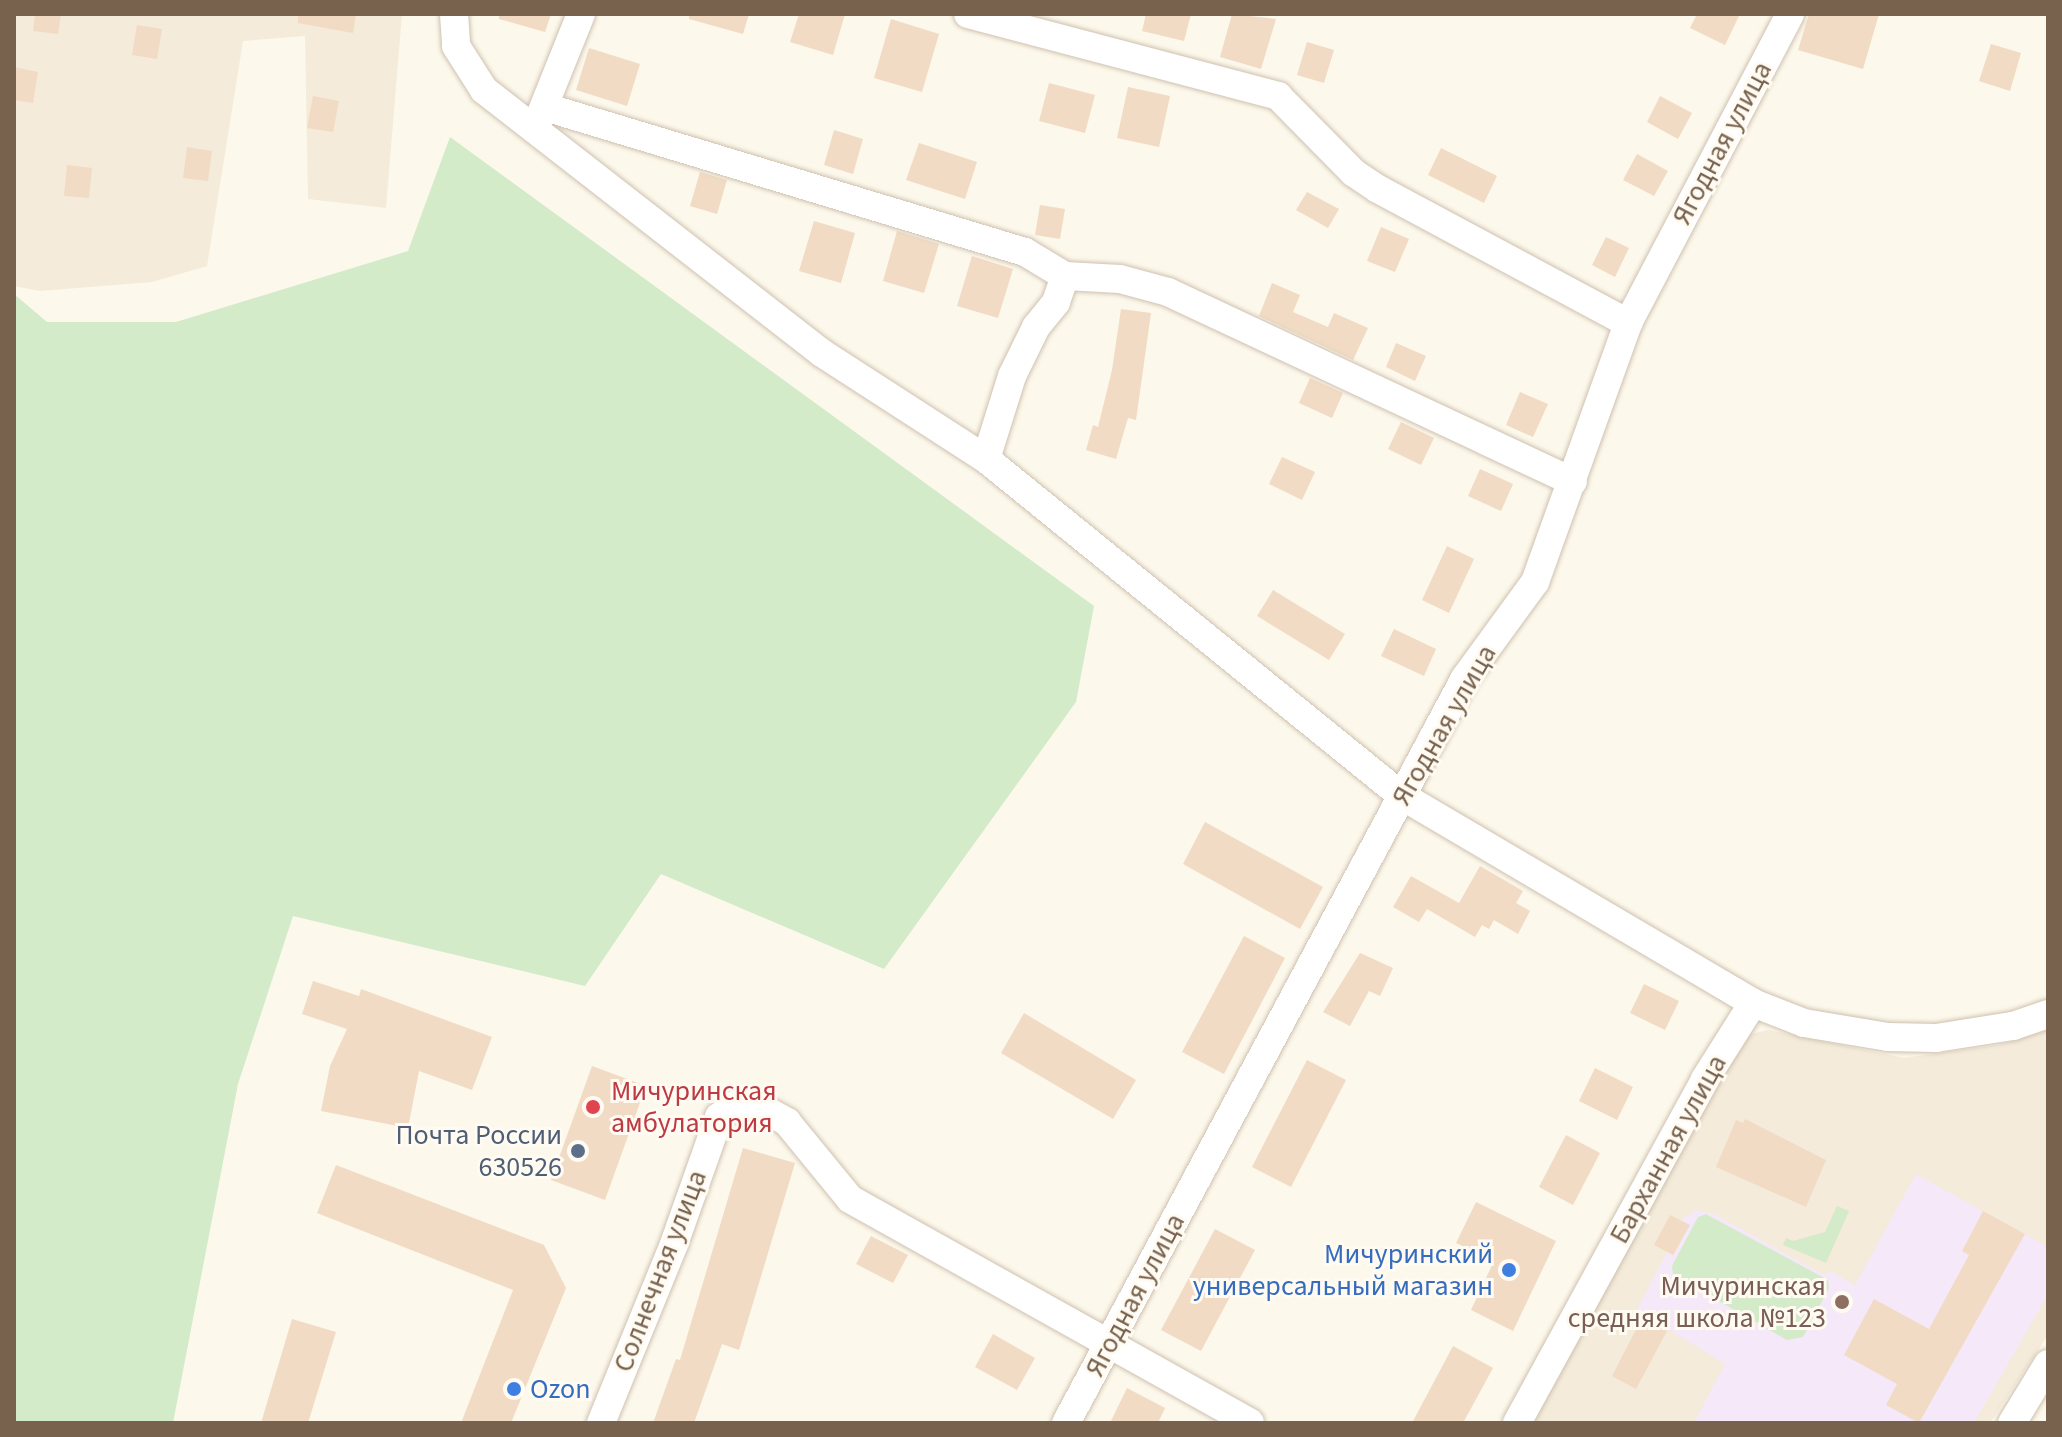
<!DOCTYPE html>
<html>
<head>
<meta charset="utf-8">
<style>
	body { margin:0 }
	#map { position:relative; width:2062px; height:1437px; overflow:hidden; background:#fcf8eb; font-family:"Source Sans 3",sans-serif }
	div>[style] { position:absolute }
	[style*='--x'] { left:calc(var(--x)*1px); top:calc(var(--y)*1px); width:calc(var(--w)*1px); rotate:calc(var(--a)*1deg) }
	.residential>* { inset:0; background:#f4ebda }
	.education>* { inset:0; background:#f5e8f9 }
	.green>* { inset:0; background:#d3ebc9 }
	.building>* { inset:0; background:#f1dbc4 }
	.roads { filter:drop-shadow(0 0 2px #cfc1b0) drop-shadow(0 0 2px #cfc1b0) }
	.minor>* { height:28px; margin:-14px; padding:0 14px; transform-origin:14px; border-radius:14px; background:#fff }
	.dots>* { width:22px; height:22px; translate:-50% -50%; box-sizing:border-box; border:4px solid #fffbf2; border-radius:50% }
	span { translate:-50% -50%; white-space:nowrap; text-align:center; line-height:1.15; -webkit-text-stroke:6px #fffbf2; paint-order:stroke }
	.street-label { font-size:28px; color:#78624e }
	.health-label { font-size:28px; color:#be3a42 }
	.left { translate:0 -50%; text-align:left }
	.service-label { font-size:28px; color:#4e5e75 }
	.right { translate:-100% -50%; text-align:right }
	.shop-label { font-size:28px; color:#366cbe }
	.education-label { font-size:28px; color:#785e54 }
	.frame { position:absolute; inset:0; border:16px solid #78624e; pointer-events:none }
</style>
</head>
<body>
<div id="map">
	<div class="residential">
		<i style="clip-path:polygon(14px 14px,402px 14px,386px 208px,308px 199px,305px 36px,243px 41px,207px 266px,152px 282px,40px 291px,14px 286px)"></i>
		<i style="clip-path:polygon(1768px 1030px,1904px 1058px,1998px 1045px,2048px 1030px,2048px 1335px,1990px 1423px,1520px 1423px,1733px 1054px,1751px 1034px)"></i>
	</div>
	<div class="education">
		<i style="clip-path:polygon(1916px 1174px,2048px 1247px,2048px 1294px,1974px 1423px,1694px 1423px,1725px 1364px,1637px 1310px,1667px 1252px,1674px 1255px,1689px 1226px,1680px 1220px,1698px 1210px,1716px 1215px,1824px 1275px,1830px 1271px,1855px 1285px)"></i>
	</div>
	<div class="green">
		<i style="clip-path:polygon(450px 137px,1094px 606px,1076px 702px,884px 969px,661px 874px,585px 986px,293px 916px,238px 1084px,173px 1423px,14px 1423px,14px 294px,47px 322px,176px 322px,408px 251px)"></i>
		<i style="clip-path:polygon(1837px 1206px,1849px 1211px,1826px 1263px,1783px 1245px,1786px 1238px,1793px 1241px,1825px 1232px)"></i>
		<i style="clip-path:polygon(1706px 1214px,1828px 1280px,1829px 1288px,1803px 1337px,1787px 1340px,1673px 1275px,1672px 1266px,1698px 1217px)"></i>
	</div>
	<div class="building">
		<i style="clip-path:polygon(35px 14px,61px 14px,58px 34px,33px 31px)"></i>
		<i style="clip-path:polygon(298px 14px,356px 14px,353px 33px,298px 23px)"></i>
		<i style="clip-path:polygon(499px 14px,551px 14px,545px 32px,499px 19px)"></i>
		<i style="clip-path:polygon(689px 14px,749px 14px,743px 34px,689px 19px)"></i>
		<i style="clip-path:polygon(799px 14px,845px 14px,833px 55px,790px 42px)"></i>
		<i style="clip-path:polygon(1146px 14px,1191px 14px,1184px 41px,1142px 31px)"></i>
		<i style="clip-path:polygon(1232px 14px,1276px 19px,1261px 69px,1220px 57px)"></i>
		<i style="clip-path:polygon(1697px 14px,1740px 14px,1725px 45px,1690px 28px)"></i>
		<i style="clip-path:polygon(1809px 14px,1879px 14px,1863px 69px,1798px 50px)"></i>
		<i style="clip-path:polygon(891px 19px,939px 34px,922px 92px,874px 78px)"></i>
		<i style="clip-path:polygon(137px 25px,162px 29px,157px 59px,132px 55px)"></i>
		<i style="clip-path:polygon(1307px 42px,1334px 50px,1324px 83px,1297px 75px)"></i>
		<i style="clip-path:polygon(1991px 44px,2021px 53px,2010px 91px,1979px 81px)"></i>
		<i style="clip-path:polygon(589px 48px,640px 64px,627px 106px,576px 90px)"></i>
		<i style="clip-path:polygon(14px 67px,38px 72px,33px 103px,14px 100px)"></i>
		<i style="clip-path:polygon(1049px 83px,1095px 95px,1085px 133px,1039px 121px)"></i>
		<i style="clip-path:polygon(1128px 87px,1170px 96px,1159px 147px,1117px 138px)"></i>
		<i style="clip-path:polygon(313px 96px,339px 101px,333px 132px,307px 128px)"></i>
		<i style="clip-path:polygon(1660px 96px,1692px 113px,1678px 139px,1647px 122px)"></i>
		<i style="clip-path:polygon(834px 130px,863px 139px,853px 174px,824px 165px)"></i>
		<i style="clip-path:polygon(919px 143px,977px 162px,965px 199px,906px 180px)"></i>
		<i style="clip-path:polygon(187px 147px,212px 151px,208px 181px,183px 178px)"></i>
		<i style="clip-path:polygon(1441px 148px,1497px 176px,1484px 203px,1428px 175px)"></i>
		<i style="clip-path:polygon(1637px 154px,1668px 171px,1654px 196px,1623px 180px)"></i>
		<i style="clip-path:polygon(67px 165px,92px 168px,89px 198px,64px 196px)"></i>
		<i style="clip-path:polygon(700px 172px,727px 180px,717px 214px,690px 206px)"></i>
		<i style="clip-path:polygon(1307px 192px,1339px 209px,1328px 228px,1296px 210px)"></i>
		<i style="clip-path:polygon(1040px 205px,1065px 209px,1060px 239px,1035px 235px)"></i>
		<i style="clip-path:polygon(814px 221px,855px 233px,841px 283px,799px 271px)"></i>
		<i style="clip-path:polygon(1381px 227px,1409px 239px,1395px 272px,1367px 261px)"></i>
		<i style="clip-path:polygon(897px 231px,939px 244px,924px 293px,883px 281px)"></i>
		<i style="clip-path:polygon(1606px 237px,1629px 248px,1615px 277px,1592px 265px)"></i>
		<i style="clip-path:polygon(972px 256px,1013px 269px,998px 318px,957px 306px)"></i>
		<i style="clip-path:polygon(1272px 283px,1300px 295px,1293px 312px,1328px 327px,1334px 313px,1368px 328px,1353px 360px,1259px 316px)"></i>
		<i style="clip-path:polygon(1121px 309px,1151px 313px,1136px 420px,1128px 418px,1116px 459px,1086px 450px,1093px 425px,1098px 427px,1112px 370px)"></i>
		<i style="clip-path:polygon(1396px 343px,1426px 356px,1415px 381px,1386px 367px)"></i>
		<i style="clip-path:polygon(1310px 378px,1343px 393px,1332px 418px,1299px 403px)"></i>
		<i style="clip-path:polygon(1520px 392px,1548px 404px,1533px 437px,1506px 425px)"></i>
		<i style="clip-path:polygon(1401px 422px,1434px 438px,1421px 465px,1388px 449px)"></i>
		<i style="clip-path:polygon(1282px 457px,1315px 472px,1302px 500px,1269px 484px)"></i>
		<i style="clip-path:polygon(1480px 469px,1513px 484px,1501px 511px,1468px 496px)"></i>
		<i style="clip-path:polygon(1447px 546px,1474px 559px,1449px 613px,1422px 600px)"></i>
		<i style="clip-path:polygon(1273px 590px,1345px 634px,1329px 660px,1257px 616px)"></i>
		<i style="clip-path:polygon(1394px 629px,1436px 649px,1424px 676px,1381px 656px)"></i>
		<i style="clip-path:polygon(1205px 822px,1323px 887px,1300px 929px,1183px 864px)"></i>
		<i style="clip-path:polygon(1480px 866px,1523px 891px,1516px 903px,1530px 911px,1518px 934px,1494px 920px,1489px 929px,1482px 925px,1475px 937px,1427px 909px,1419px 922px,1393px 907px,1411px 876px,1459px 903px)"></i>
		<i style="clip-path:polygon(1244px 936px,1285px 958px,1224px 1074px,1182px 1052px)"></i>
		<i style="clip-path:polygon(1360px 953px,1393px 968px,1380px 996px,1369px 991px,1350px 1026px,1323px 1012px)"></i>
		<i style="clip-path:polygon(313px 981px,359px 996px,361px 989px,492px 1037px,472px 1090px,419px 1071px,408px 1128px,321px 1111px,330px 1066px,347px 1029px,302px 1014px)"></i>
		<i style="clip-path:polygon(1644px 984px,1679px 1001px,1665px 1030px,1630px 1013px)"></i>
		<i style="clip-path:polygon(1024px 1013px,1136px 1080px,1113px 1119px,1001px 1053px)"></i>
		<i style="clip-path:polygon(1307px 1060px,1346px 1080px,1291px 1187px,1252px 1167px)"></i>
		<i style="clip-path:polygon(592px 1066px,646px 1086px,605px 1200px,551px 1180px)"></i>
		<i style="clip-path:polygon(1595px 1068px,1633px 1087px,1617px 1120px,1579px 1101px)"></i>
		<i style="clip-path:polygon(1745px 1119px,1826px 1160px,1806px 1207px,1716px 1167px,1736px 1120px,1743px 1123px)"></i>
		<i style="clip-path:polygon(1566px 1135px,1600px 1153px,1573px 1205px,1539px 1187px)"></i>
		<i style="clip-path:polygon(743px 1148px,795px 1163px,739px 1350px,722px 1344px,694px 1423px,653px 1423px,676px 1359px,680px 1360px)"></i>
		<i style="clip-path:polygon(336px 1165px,544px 1245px,566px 1288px,511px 1423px,461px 1423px,513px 1290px,317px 1213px)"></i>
		<i style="clip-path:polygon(1476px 1202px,1556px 1241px,1513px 1331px,1471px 1310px,1494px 1261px,1456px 1243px)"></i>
		<i style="clip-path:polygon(1983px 1211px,2025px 1234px,1919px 1423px,1886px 1405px,1897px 1384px,1844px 1355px,1874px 1299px,1929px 1329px,1969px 1255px,1962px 1251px)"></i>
		<i style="clip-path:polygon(1670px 1215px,1690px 1225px,1673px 1255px,1654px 1245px)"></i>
		<i style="clip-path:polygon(1215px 1229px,1255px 1250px,1201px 1351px,1161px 1330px)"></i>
		<i style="clip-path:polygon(871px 1236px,908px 1255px,893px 1283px,856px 1264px)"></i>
		<i style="clip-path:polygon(1642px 1318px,1667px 1331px,1636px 1389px,1612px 1376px)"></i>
		<i style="clip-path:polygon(292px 1319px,336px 1332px,308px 1423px,261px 1423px)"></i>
		<i style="clip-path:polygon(993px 1334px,1035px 1358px,1017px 1390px,975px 1367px)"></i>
		<i style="clip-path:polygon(1453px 1346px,1493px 1368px,1463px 1423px,1412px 1423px)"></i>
		<i style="clip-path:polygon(1127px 1388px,1165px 1408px,1158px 1423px,1110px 1423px)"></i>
	</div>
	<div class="roads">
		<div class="minor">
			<i style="--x:454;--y:14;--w:32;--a:86"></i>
			<i style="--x:456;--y:46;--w:52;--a:57.5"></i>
			<i style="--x:484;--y:90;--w:428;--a:37.9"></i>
			<i style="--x:822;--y:353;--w:195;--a:32.9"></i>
			<i style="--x:986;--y:459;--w:535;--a:39.01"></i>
			<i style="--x:1402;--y:796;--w:407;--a:30.5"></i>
			<i style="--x:1753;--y:1003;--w:55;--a:21.4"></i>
			<i style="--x:1804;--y:1023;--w:85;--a:9.5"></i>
			<i style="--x:1888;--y:1037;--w:48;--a:1.2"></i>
			<i style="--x:1936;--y:1038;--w:78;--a:-8.9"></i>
			<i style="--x:2013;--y:1026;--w:37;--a:-19"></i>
			<i style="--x:968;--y:14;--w:321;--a:14.8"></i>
			<i style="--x:1278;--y:96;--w:108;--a:45.4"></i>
			<i style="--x:1354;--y:173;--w:29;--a:34"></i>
			<i style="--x:1378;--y:189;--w:284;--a:28.2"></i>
			<i style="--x:545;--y:107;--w:501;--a:16.81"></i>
			<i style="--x:1025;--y:252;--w:47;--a:31"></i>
			<i style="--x:538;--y:121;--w:115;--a:-68.1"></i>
			<i style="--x:986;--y:459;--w:87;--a:-72.6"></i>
			<i style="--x:1012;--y:376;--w:55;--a:-63.9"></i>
			<i style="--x:1036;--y:327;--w:32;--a:-51"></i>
			<i style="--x:1056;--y:302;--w:28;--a:-71"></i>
			<i style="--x:1065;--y:276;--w:55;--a:3.1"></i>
			<i style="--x:1120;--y:279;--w:50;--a:15.2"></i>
			<i style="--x:1168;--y:292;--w:447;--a:25.1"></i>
			<i style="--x:601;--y:1423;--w:193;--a:-67.8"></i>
			<i style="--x:674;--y:1244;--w:135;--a:-70.5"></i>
			<i style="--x:719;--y:1117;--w:24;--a:-36"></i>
			<i style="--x:738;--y:1103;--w:25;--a:12"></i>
			<i style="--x:762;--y:1108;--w:29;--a:29"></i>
			<i style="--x:787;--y:1122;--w:99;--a:50.7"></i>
			<i style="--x:850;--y:1199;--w:458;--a:29.2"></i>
			<i style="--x:1066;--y:1423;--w:845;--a:-61.83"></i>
			<i style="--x:1465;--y:678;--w:119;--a:-53.9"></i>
			<i style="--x:1535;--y:582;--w:275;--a:-70.2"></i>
			<i style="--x:1628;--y:323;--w:349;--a:-62.3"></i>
			<i style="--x:1517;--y:1423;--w:392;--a:-61.3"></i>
			<i style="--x:1705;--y:1079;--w:90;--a:-57.7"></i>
			<i style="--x:2012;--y:1423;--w:69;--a:-58.6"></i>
		</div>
	</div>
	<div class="dots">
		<i style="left:593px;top:1107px;background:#e0444e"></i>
		<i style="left:578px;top:1151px;background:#5c6f8a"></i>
		<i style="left:1509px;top:1270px;background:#3f7fe0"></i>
		<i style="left:1842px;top:1302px;background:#8d6e63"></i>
		<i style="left:514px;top:1389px;background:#3f7fe0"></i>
	</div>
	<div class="street-label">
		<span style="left:1722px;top:143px;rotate:-62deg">Ягодная улица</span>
		<span style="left:1444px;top:725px;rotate:-60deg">Ягодная улица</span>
		<span style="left:1668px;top:1149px;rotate:-61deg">Барханная улица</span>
		<span style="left:660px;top:1271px;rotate:-69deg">Солнечная улица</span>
		<span style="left:1135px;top:1295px;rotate:-62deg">Ягодная улица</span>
	</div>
	<div class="health-label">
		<span class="left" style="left:611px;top:1107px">Мичуринская<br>амбулатория</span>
	</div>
	<div class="service-label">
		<span class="right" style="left:562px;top:1151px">Почта России<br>630526</span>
	</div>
	<div class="shop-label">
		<span class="right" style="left:1493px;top:1270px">Мичуринский<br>универсальный магазин</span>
		<span class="left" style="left:530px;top:1389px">Ozon</span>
	</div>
	<div class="education-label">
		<span class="right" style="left:1826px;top:1302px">Мичуринская<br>средняя школа №123</span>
	</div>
	<div class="frame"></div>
</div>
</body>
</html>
